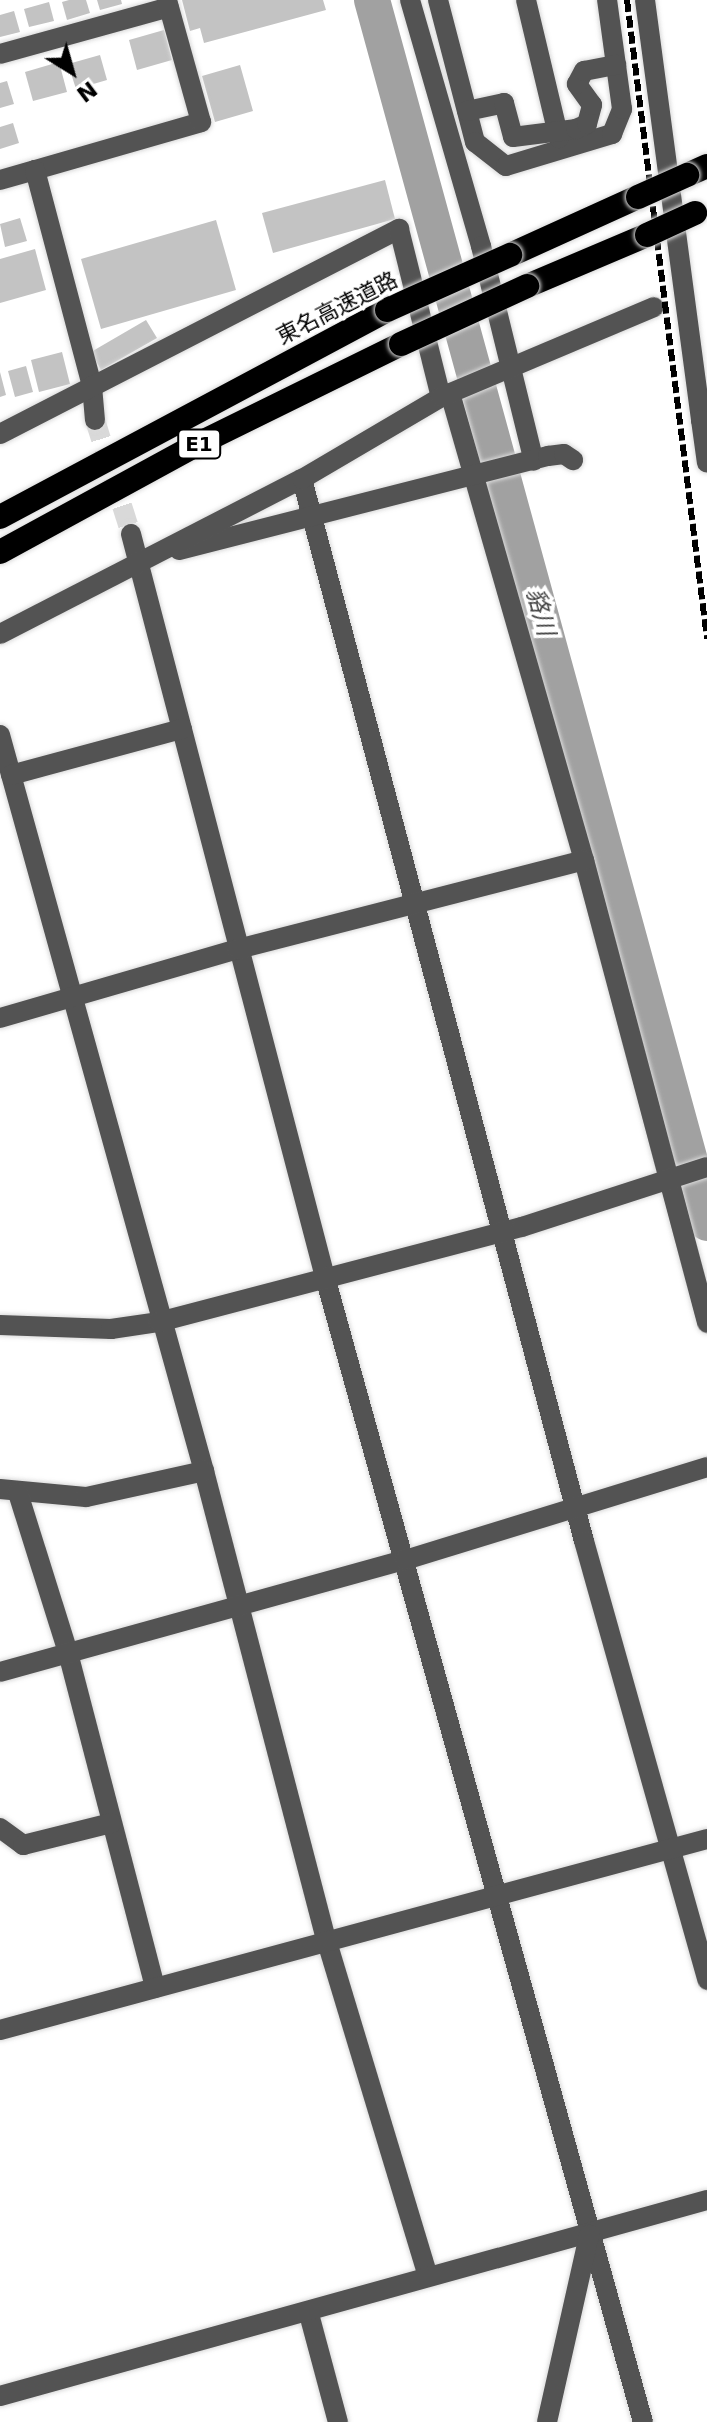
<!DOCTYPE html>
<html>
<head>
<meta charset="utf-8">
<style>
	body { margin:0 }
	#map { position:relative; width:707px; height:2422px; overflow:hidden; background:#fff; font-family:"DejaVu Sans","Noto Sans JP",sans-serif }
	div>[style] { position:absolute }
	[style*='--x'] { left:calc(var(--x)*1px); top:calc(var(--y)*1px); width:calc(var(--w)*1px); rotate:calc(var(--a)*1deg) }
	.river>* { height:36px; margin:-18px; padding:0 18px; transform-origin:18px; border-radius:18px; background:#a1a1a1 }
	.building>* { inset:0; background:#c3c3c3 }
	.minor-tunnel>* { height:20px; margin-top:-10px; transform-origin:0; background:repeating-linear-gradient(90deg,#d9d9d9 0 20px,transparent 0 30px) }
	.roads { filter:drop-shadow(0 0 2px #dbdbdb) drop-shadow(0 0 2px #dbdbdb) }
	.minor>* { height:20px; margin:-10px; padding:0 10px; transform-origin:10px; border-radius:10px; background:#535353 }
	.highway>* { height:24px; margin:-12px; padding:0 12px; transform-origin:12px; border-radius:12px; background:#000 }
	.rail>* { height:6px; margin-top:-3px; transform-origin:0; background:repeating-linear-gradient(90deg,#000 0 12px,transparent 0 16px) }
	.bridges { filter:drop-shadow(0 0 2px #dbdbdb) drop-shadow(0 0 2px #dbdbdb) }
	.highway-bridge>* { height:24px; margin:-12px; padding:0 12px; transform-origin:12px; border-radius:12px; background:#000 }
	span { translate:-50% -50%; white-space:nowrap; text-align:center; line-height:1.15; -webkit-text-stroke:7px #fff; paint-order:stroke }
	.shield-label span { padding:2px 6px; background:#fff; border:2px solid; border-radius:6px; -webkit-text-stroke-width:0 }
	.shield-label { font-size:20px; color:#000; font-weight:700 }
	.street-label { font-size:22px; color:#000 }
	.water-label { font-size:24px; color:#424242; font-style:italic }
	.north { position:absolute; left:32px; top:32px; width:80px; height:80px; -webkit-text-stroke:6px #fff; paint-order:stroke; rotate:143deg; font-size:22px; font-weight:700; line-height:32px; text-align:center; color:#000 }
	.north::after { content:''; display:block; margin:auto; width:28px; height:36px; background:#000; clip-path:polygon(50% 0,100% 100%,50% 72%,0 100%) }
</style>
</head>
<body>
<div id="map">
	<div class="river">
		<i style="--x:372;--y:0;--w:1268;--a:74.68"></i>
	</div>
	<div class="building">
		<i style="clip-path:polygon(69px 0,86px 0,90px 13px,67px 20px,62px 2px)"></i>
		<i style="clip-path:polygon(97px 0,121px 0,122px 4px,100px 10px)"></i>
		<i style="clip-path:polygon(182px 0,323px 0,326px 10px,204px 43px,200px 28px,190px 31px)"></i>
		<i style="clip-path:polygon(49px 2px,54px 21px,29px 27px,24px 9px)"></i>
		<i style="clip-path:polygon(14px 11px,20px 32px,0 37px,0 15px)"></i>
		<i style="clip-path:polygon(164px 30px,172px 60px,137px 70px,129px 40px)"></i>
		<i style="clip-path:polygon(100px 55px,107px 80px,76px 89px,68px 64px)"></i>
		<i style="clip-path:polygon(59px 62px,67px 92px,33px 101px,25px 72px)"></i>
		<i style="clip-path:polygon(240px 65px,253px 111px,215px 122px,202px 76px)"></i>
		<i style="clip-path:polygon(7px 81px,14px 104px,0 108px,0 83px)"></i>
		<i style="clip-path:polygon(13px 123px,19px 143px,0 149px,0 127px)"></i>
		<i style="clip-path:polygon(385px 180px,395px 219px,273px 253px,262px 213px)"></i>
		<i style="clip-path:polygon(20px 218px,27px 241px,5px 247px,0 224px)"></i>
		<i style="clip-path:polygon(216px 220px,236px 290px,101px 329px,81px 259px)"></i>
		<i style="clip-path:polygon(35px 249px,46px 290px,0 303px,0 259px)"></i>
		<i style="clip-path:polygon(146px 320px,157px 338px,101px 370px,91px 352px)"></i>
		<i style="clip-path:polygon(62px 352px,70px 384px,39px 392px,31px 360px)"></i>
		<i style="clip-path:polygon(26px 366px,33px 392px,15px 397px,8px 371px)"></i>
		<i style="clip-path:polygon(0 372px,6px 395px,0 397px)"></i>
	</div>
	<div class="minor-tunnel">
		<i style="--x:95;--y:420;--w:120;--a:72.5"></i>
	</div>
	<div class="roads">
		<div class="minor">
			<i style="--x:410;--y:0;--w:256;--a:73.9"></i>
			<i style="--x:481;--y:246;--w:221;--a:76.2"></i>
			<i style="--x:438;--y:0;--w:147;--a:75.4"></i>
			<i style="--x:475;--y:142;--w:39;--a:38"></i>
			<i style="--x:506;--y:166;--w:111;--a:-16.8"></i>
			<i style="--x:612;--y:134;--w:27;--a:-68"></i>
			<i style="--x:622;--y:109;--w:110;--a:-97.8"></i>
			<i style="--x:526;--y:0;--w:142;--a:76.6"></i>
			<i style="--x:645;--y:0;--w:424;--a:82.4"></i>
			<i style="--x:701;--y:420;--w:6;--a:0"></i>
			<i style="--x:0;--y:54;--w:175;--a:-15.5"></i>
			<i style="--x:467;--y:111;--w:38;--a:-12"></i>
			<i style="--x:504;--y:103;--w:35;--a:75"></i>
			<i style="--x:513;--y:137;--w:64;--a:-7.2"></i>
			<i style="--x:576;--y:129;--w:12;--a:-24"></i>
			<i style="--x:587;--y:124;--w:20;--a:-75"></i>
			<i style="--x:592;--y:105;--w:26;--a:-126"></i>
			<i style="--x:577;--y:84;--w:15;--a:-62"></i>
			<i style="--x:584;--y:71;--w:33;--a:-11"></i>
			<i style="--x:35;--y:170;--w:173;--a:-16.1"></i>
			<i style="--x:201;--y:122;--w:127;--a:-105.6"></i>
			<i style="--x:0;--y:180;--w:36;--a:-16"></i>
			<i style="--x:35;--y:170;--w:223;--a:75.2"></i>
			<i style="--x:92;--y:386;--w:34;--a:85"></i>
			<i style="--x:450;--y:393;--w:486;--a:74"></i>
			<i style="--x:584;--y:860;--w:479;--a:75.1"></i>
			<i style="--x:701;--y:420;--w:43;--a:82.1"></i>
			<i style="--x:0;--y:434;--w:449;--a:-27.2"></i>
			<i style="--x:399;--y:229;--w:173;--a:76"></i>
			<i style="--x:302;--y:479;--w:1099;--a:75.13"></i>
			<i style="--x:584;--y:1541;--w:456;--a:74.3"></i>
			<i style="--x:131;--y:534;--w:768;--a:75.37"></i>
			<i style="--x:325;--y:1277;--w:1188;--a:74.48"></i>
			<i style="--x:179;--y:550;--w:381;--a:-14.3"></i>
			<i style="--x:548;--y:456;--w:16;--a:-7"></i>
			<i style="--x:564;--y:454;--w:11;--a:34"></i>
			<i style="--x:0;--y:634;--w:339;--a:-27.2"></i>
			<i style="--x:302;--y:479;--w:161;--a:-30.5"></i>
			<i style="--x:441;--y:397;--w:231;--a:-22.9"></i>
			<i style="--x:0;--y:735;--w:764;--a:74.51"></i>
			<i style="--x:204;--y:1471;--w:487;--a:75.4"></i>
			<i style="--x:327;--y:1942;--w:349;--a:73.2"></i>
			<i style="--x:11;--y:775;--w:177;--a:-15.1"></i>
			<i style="--x:0;--y:1018;--w:248;--a:-16.2"></i>
			<i style="--x:238;--y:949;--w:357;--a:-14.4"></i>
			<i style="--x:0;--y:1325;--w:111;--a:2.1"></i>
			<i style="--x:111;--y:1329;--w:49;--a:-8.3"></i>
			<i style="--x:159;--y:1322;--w:375;--a:-14.7"></i>
			<i style="--x:522;--y:1227;--w:194;--a:-18"></i>
			<i style="--x:0;--y:1489;--w:86;--a:5.3"></i>
			<i style="--x:86;--y:1497;--w:121;--a:-12.4"></i>
			<i style="--x:18;--y:1493;--w:168;--a:72.6"></i>
			<i style="--x:68;--y:1653;--w:346;--a:75.4"></i>
			<i style="--x:0;--y:1672;--w:420;--a:-15.5"></i>
			<i style="--x:405;--y:1560;--w:316;--a:-17.1"></i>
			<i style="--x:0;--y:1828;--w:29;--a:36"></i>
			<i style="--x:23;--y:1845;--w:91;--a:-14"></i>
			<i style="--x:0;--y:2030;--w:732;--a:-15.12"></i>
			<i style="--x:309;--y:2314;--w:112;--a:75"></i>
			<i style="--x:0;--y:2396;--w:734;--a:-15.49"></i>
			<i style="--x:547;--y:2422;--w:192;--a:-77.3"></i>
		</div>
		<div class="highway">
			<i style="--x:687;--y:175;--w:22;--a:-24"></i>
			<i style="--x:510;--y:255;--w:141;--a:-24.4"></i>
			<i style="--x:527;--y:286;--w:130;--a:-23"></i>
			<i style="--x:0;--y:517;--w:439;--a:-28.1"></i>
			<i style="--x:0;--y:552;--w:226;--a:-28.6"></i>
			<i style="--x:198;--y:444;--w:226;--a:-26.2"></i>
		</div>
	</div>
	<div class="rail">
		<i style="--x:627;--y:0;--w:644;--a:82.86"></i>
	</div>
	<div class="bridges">
		<div class="highway-bridge">
			<i style="--x:638;--y:197;--w:54;--a:-24.2"></i>
			<i style="--x:647;--y:235;--w:53;--a:-24.6"></i>
			<i style="--x:387;--y:310;--w:135;--a:-24.1"></i>
			<i style="--x:401;--y:344;--w:139;--a:-24.7"></i>
		</div>
	</div>
	<div class="shield-label">
		<span style="left:199px;top:444px">E1</span>
	</div>
	<div class="street-label">
		<span style="left:337px;top:308px;rotate:-27deg">東名高速道路</span>
	</div>
	<div class="water-label">
		<span style="left:540px;top:612px;rotate:75deg">貉川</span>
	</div>
	<div class="north">N</div>
</div>
</body>
</html>
